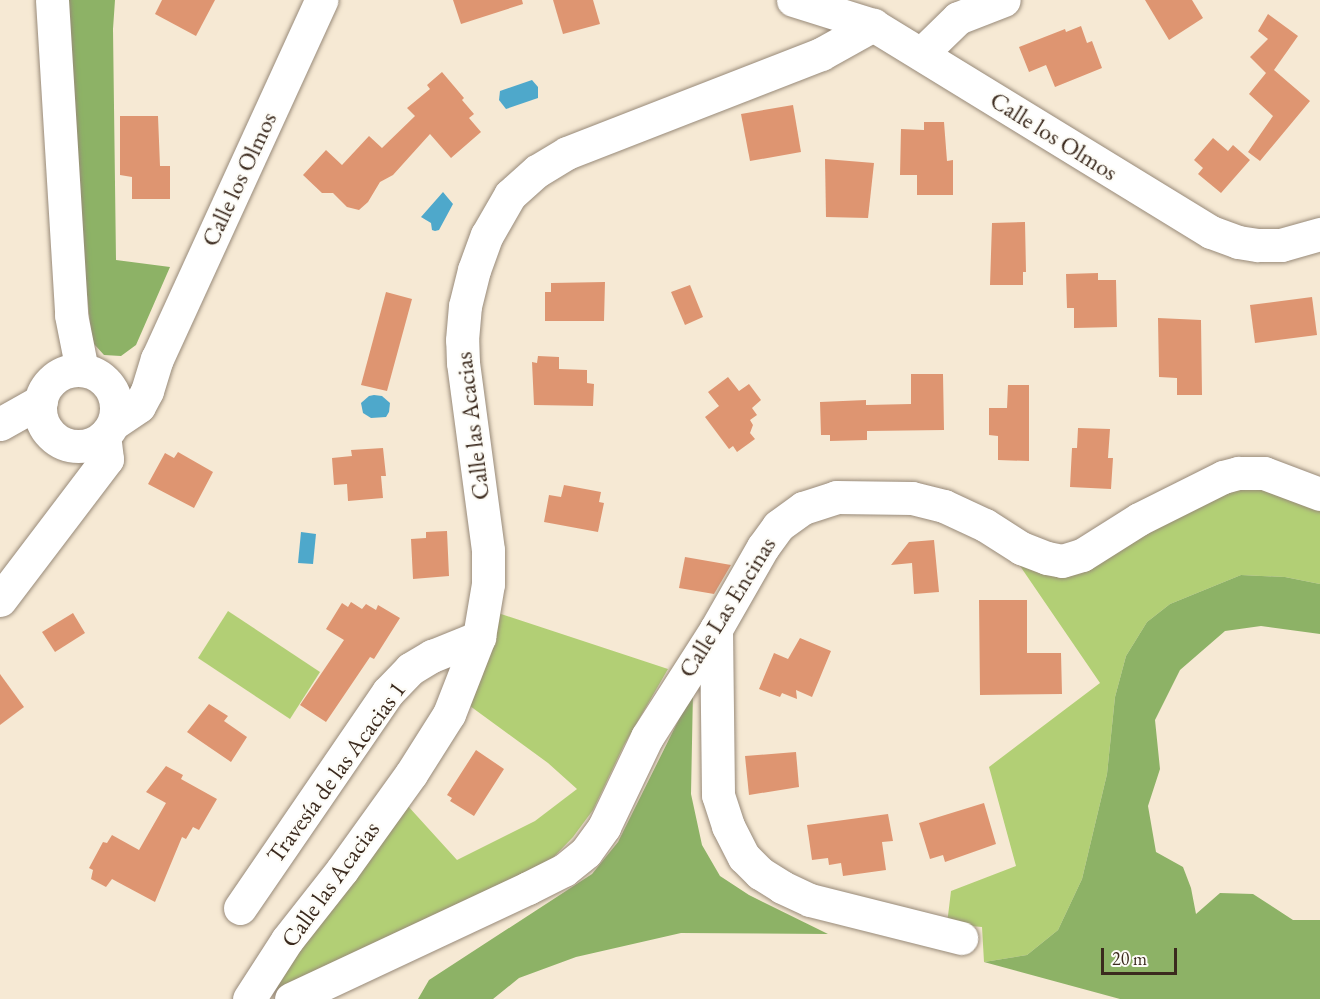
<!DOCTYPE html>
<html>
<head>
<meta charset="utf-8">
<style>
	body { margin:0 }
	#map { position:relative; width:1320px; height:999px; overflow:hidden; background:#f6e9d4; font-family:"EB Garamond",serif }
	div>[style] { position:absolute }
	[style*='--x'] { left:calc(var(--x)*1px); top:calc(var(--y)*1px); width:calc(var(--w)*1px); rotate:calc(var(--a)*1deg) }
	.green>* { inset:0; background:#b2cf75 }
	.forest>* { inset:0; background:#8db266 }
	.water>* { inset:0; background:#4ea8cb }
	.building>* { inset:0; background:#de9571 }
	.roads { filter:drop-shadow(0 0 2px #988a79) drop-shadow(0 0 2px #988a79) }
	.minor>* { height:33px; margin:-16.5px; padding:0 16.5px; transform-origin:16.5px; border-radius:16.5px; background:#fff }
	.minor>.ring { margin:-16.5px; padding:0; box-sizing:content-box; background:none; border:33px solid #fff; border-radius:50% }
	span { translate:-50% -50%; white-space:nowrap; text-align:center; line-height:1.15; -webkit-text-stroke:4.5px #fdfcf7; paint-order:stroke }
	.street-label { font-size:24px; color:#3b2a1e }
	.scale { position:absolute; left:1101px; top:948px; width:76px; height:27px; box-sizing:border-box; border:3px solid #3b2a1e; border-top:0; padding-left:8px; font-size:18px; line-height:21px; white-space:nowrap; color:#3b2a1e; -webkit-text-stroke:4px #fdfcf7; paint-order:stroke }
</style>
</head>
<body>
<div id="map">
	<div class="green">
		<i style="clip-path:polygon(1240px 488px,1268px 489px,1320px 510px,1320px 584px,1285px 577px,1241px 575px,1170px 604px,1147px 622px,1126px 656px,1115px 697px,1107px 774px,1082px 879px,1058px 930px,1027px 955px,984px 962px,982px 927px,947px 924px,951px 891px,1016px 866px,989px 767px,1100px 683px,1018px 563px,1059px 573px,1078px 574px,1209px 499px)"></i>
		<i style="clip-path:polygon(228px 611px,320px 672px,290px 719px,198px 658px)"></i>
		<i style="clip-path:polygon(498px 613px,668px 669px,624px 745px,593px 810px,573px 837px,546px 865px,279px 990px,271px 991px,268px 984px,407px 805px,457px 860px,535px 821px,577px 789px,548px 763px,470px 706px,482px 677px)"></i>
	</div>
	<div class="forest">
		<i style="clip-path:polygon(67px 0,115px 0,113px 29px,116px 260px,170px 267px,136px 345px,121px 356px,104px 355px,94px 344px,91px 332px,77px 200px)"></i>
		<i style="clip-path:polygon(1241px 575px,1285px 577px,1320px 584px,1320px 634px,1261px 626px,1225px 631px,1180px 670px,1155px 720px,1160px 769px,1148px 806px,1156px 852px,1183px 867px,1191px 888px,1196px 914px,1220px 893px,1253px 894px,1293px 920px,1320px 920px,1320px 999px,1120px 999px,984px 962px,1027px 955px,1058px 930px,1082px 879px,1107px 774px,1115px 697px,1126px 656px,1147px 622px,1170px 604px)"></i>
		<i style="clip-path:polygon(693px 691px,691px 794px,702px 845px,720px 876px,749px 895px,828px 934px,681px 933px,576px 957px,519px 978px,493px 999px,418px 999px,429px 980px,592px 874px,618px 842px)"></i>
	</div>
	<div class="water">
		<i style="clip-path:polygon(532px 80px,538px 87px,538px 98px,506px 109px,499px 100px,500px 91px)"></i>
		<i style="clip-path:polygon(443px 192px,453px 204px,439px 230px,435px 231px,432px 230px,431px 223px,421px 217px)"></i>
		<i style="clip-path:polygon(374px 395px,382px 396px,390px 403px,389px 412px,386px 417px,371px 418px,363px 413px,361px 403px,369px 396px)"></i>
		<i style="clip-path:polygon(301px 532px,316px 534px,313px 564px,298px 563px)"></i>
	</div>
	<div class="building">
		<i style="clip-path:polygon(162px 0,215px 0,196px 36px,155px 14px)"></i>
		<i style="clip-path:polygon(453px 0,522px 0,523px 4px,461px 24px)"></i>
		<i style="clip-path:polygon(553px 0,593px 0,600px 24px,563px 34px)"></i>
		<i style="clip-path:polygon(1145px 0,1192px 0,1203px 18px,1169px 40px)"></i>
		<i style="clip-path:polygon(1268px 14px,1298px 36px,1274px 70px,1310px 101px,1260px 161px,1248px 152px,1273px 116px,1249px 94px,1266px 73px,1250px 57px,1268px 39px,1258px 31px)"></i>
		<i style="clip-path:polygon(1081px 26px,1087px 43px,1092px 41px,1102px 68px,1055px 87px,1046px 65px,1029px 72px,1019px 47px,1065px 29px,1066px 32px)"></i>
		<i style="clip-path:polygon(442px 72px,464px 98px,462px 100px,474px 114px,469px 118px,481px 132px,451px 158px,430px 134px,393px 175px,380px 182px,368px 202px,359px 210px,347px 207px,333px 193px,322px 193px,303px 175px,326px 150px,342px 165px,369px 136px,382px 148px,415px 116px,407px 108px,430px 89px,427px 85px)"></i>
		<i style="clip-path:polygon(793px 105px,801px 152px,750px 161px,741px 114px)"></i>
		<i style="clip-path:polygon(120px 116px,158px 116px,160px 166px,170px 166px,170px 199px,132px 199px,132px 177px,120px 175px)"></i>
		<i style="clip-path:polygon(924px 122px,944px 122px,947px 161px,953px 160px,953px 195px,917px 195px,917px 175px,900px 175px,901px 129px,924px 130px)"></i>
		<i style="clip-path:polygon(1213px 138px,1228px 151px,1233px 145px,1250px 160px,1221px 193px,1198px 174px,1203px 168px,1194px 160px)"></i>
		<i style="clip-path:polygon(825px 159px,874px 163px,868px 218px,826px 217px)"></i>
		<i style="clip-path:polygon(1025px 222px,1026px 272px,1023px 272px,1023px 285px,990px 285px,992px 223px)"></i>
		<i style="clip-path:polygon(1098px 273px,1098px 280px,1116px 280px,1117px 327px,1074px 328px,1074px 308px,1067px 308px,1066px 274px)"></i>
		<i style="clip-path:polygon(605px 282px,604px 321px,545px 321px,545px 292px,551px 292px,551px 283px)"></i>
		<i style="clip-path:polygon(690px 285px,703px 317px,685px 325px,671px 292px)"></i>
		<i style="clip-path:polygon(386px 292px,412px 299px,387px 391px,361px 385px)"></i>
		<i style="clip-path:polygon(1312px 297px,1317px 335px,1255px 343px,1250px 305px)"></i>
		<i style="clip-path:polygon(1158px 318px,1201px 320px,1202px 395px,1177px 395px,1177px 378px,1159px 377px)"></i>
		<i style="clip-path:polygon(538px 356px,559px 357px,559px 369px,587px 370px,587px 383px,594px 384px,593px 406px,534px 405px,532px 362px,537px 363px)"></i>
		<i style="clip-path:polygon(911px 374px,943px 374px,944px 430px,867px 431px,867px 440px,830px 441px,830px 435px,821px 435px,820px 402px,866px 400px,866px 405px,911px 404px)"></i>
		<i style="clip-path:polygon(728px 377px,739px 391px,749px 384px,761px 400px,752px 408px,757px 415px,750px 420px,753px 425px,750px 433px,755px 439px,737px 452px,733px 446px,729px 449px,705px 417px,719px 406px,708px 392px)"></i>
		<i style="clip-path:polygon(1008px 385px,1029px 385px,1029px 461px,998px 460px,998px 436px,989px 435px,989px 408px,1007px 408px)"></i>
		<i style="clip-path:polygon(1078px 428px,1110px 429px,1108px 458px,1113px 458px,1111px 489px,1070px 487px,1072px 448px,1077px 448px)"></i>
		<i style="clip-path:polygon(383px 448px,386px 476px,381px 476px,383px 498px,348px 501px,347px 484px,334px 485px,332px 458px,352px 456px,351px 450px)"></i>
		<i style="clip-path:polygon(178px 452px,213px 472px,194px 508px,148px 484px,165px 453px,174px 458px)"></i>
		<i style="clip-path:polygon(564px 485px,601px 492px,599px 502px,604px 503px,598px 532px,544px 522px,549px 495px,561px 497px)"></i>
		<i style="clip-path:polygon(447px 531px,449px 576px,413px 579px,411px 539px,426px 538px,426px 532px)"></i>
		<i style="clip-path:polygon(934px 540px,939px 592px,914px 594px,912px 563px,891px 565px,909px 542px)"></i>
		<i style="clip-path:polygon(685px 557px,731px 565px,714px 594px,679px 588px)"></i>
		<i style="clip-path:polygon(979px 600px,1027px 600px,1027px 653px,1061px 653px,1062px 694px,980px 695px)"></i>
		<i style="clip-path:polygon(351px 602px,362px 609px,366px 604px,376px 610px,378px 605px,400px 618px,374px 659px,370px 657px,326px 722px,300px 705px,344px 640px,326px 629px,342px 603px,348px 607px)"></i>
		<i style="clip-path:polygon(73px 613px,85px 633px,55px 652px,42px 632px)"></i>
		<i style="clip-path:polygon(800px 638px,831px 651px,812px 697px,796px 690px,797px 699px,782px 693px,780px 697px,759px 689px,774px 653px,788px 659px)"></i>
		<i style="clip-path:polygon(0 674px,24px 707px,0 725px)"></i>
		<i style="clip-path:polygon(209px 704px,228px 716px,224px 721px,247px 737px,231px 762px,187px 732px)"></i>
		<i style="clip-path:polygon(476px 750px,504px 769px,474px 816px,450px 801px,452px 798px,447px 795px)"></i>
		<i style="clip-path:polygon(796px 752px,799px 787px,749px 795px,745px 756px)"></i>
		<i style="clip-path:polygon(166px 766px,183px 775px,181px 779px,217px 799px,199px 830px,193px 827px,186px 839px,182px 837px,155px 902px,112px 879px,106px 887px,91px 879px,93px 870px,89px 868px,103px 842px,107px 843px,112px 835px,139px 850px,166px 803px,146px 792px)"></i>
		<i style="clip-path:polygon(984px 803px,996px 844px,945px 862px,943px 855px,930px 859px,919px 823px)"></i>
		<i style="clip-path:polygon(888px 814px,893px 841px,882px 842px,886px 870px,843px 876px,841px 863px,829px 865px,828px 858px,812px 860px,807px 825px)"></i>
	</div>
	<div class="roads">
		<div class="minor">
			<i style="--x:52;--y:0;--w:316;--a:86.5"></i>
			<i style="--x:71;--y:315;--w:56;--a:78.7"></i>
			<i style="--x:793;--y:0;--w:84;--a:17.4"></i>
			<i style="--x:873;--y:25;--w:396;--a:31.5"></i>
			<i style="--x:1211;--y:232;--w:29;--a:20"></i>
			<i style="--x:1238;--y:242;--w:20;--a:9"></i>
			<i style="--x:1258;--y:245;--w:23;--a:0"></i>
			<i style="--x:1281;--y:245;--w:41;--a:-15.8"></i>
			<i style="--x:922;--y:53;--w:50;--a:-44.2"></i>
			<i style="--x:958;--y:18;--w:49;--a:-21.4"></i>
			<i class="ring" style="left:40px;top:370px;width:43px;height:43px"></i>
			<i style="--x:114;--y:423;--w:30;--a:-34"></i>
			<i style="--x:139;--y:406;--w:17;--a:-62"></i>
			<i style="--x:147;--y:391;--w:34;--a:-73"></i>
			<i style="--x:157;--y:359;--w:395;--a:-65.4"></i>
			<i style="--x:0;--y:424;--w:47;--a:-29.3"></i>
			<i style="--x:0;--y:600;--w:177;--a:-52.8"></i>
			<i style="--x:107;--y:459;--w:23;--a:-97"></i>
			<i style="--x:716;--y:629;--w:166;--a:89.3"></i>
			<i style="--x:718;--y:795;--w:33;--a:72"></i>
			<i style="--x:728;--y:826;--w:35;--a:63"></i>
			<i style="--x:744;--y:857;--w:23;--a:45"></i>
			<i style="--x:760;--y:873;--w:26;--a:32"></i>
			<i style="--x:782;--y:887;--w:31;--a:25"></i>
			<i style="--x:810;--y:900;--w:156;--a:14.1"></i>
			<i style="--x:240;--y:908;--w:262;--a:-55.6"></i>
			<i style="--x:388;--y:692;--w:32;--a:-46"></i>
			<i style="--x:410;--y:669;--w:26;--a:-31"></i>
			<i style="--x:432;--y:656;--w:51;--a:-22"></i>
			<i style="--x:249;--y:999;--w:70;--a:-57.2"></i>
			<i style="--x:287;--y:940;--w:89;--a:-51.8"></i>
			<i style="--x:342;--y:870;--w:118;--a:-54.3"></i>
			<i style="--x:411;--y:774;--w:71;--a:-57.7"></i>
			<i style="--x:449;--y:714;--w:83;--a:-68.7"></i>
			<i style="--x:479;--y:637;--w:54;--a:-80.4"></i>
			<i style="--x:488;--y:584;--w:34;--a:-90"></i>
			<i style="--x:488;--y:550;--w:189;--a:-97.6"></i>
			<i style="--x:463;--y:363;--w:23;--a:-92"></i>
			<i style="--x:462;--y:340;--w:34;--a:-85"></i>
			<i style="--x:465;--y:306;--w:37;--a:-76"></i>
			<i style="--x:474;--y:270;--w:37;--a:-70"></i>
			<i style="--x:487;--y:235;--w:46;--a:-60.1"></i>
			<i style="--x:510;--y:195;--w:36;--a:-42"></i>
			<i style="--x:537;--y:171;--w:35;--a:-31"></i>
			<i style="--x:567;--y:153;--w:273;--a:-21.3"></i>
			<i style="--x:821;--y:54;--w:60;--a:-29.1"></i>
			<i style="--x:291;--y:999;--w:262;--a:-25.1"></i>
			<i style="--x:528;--y:888;--w:40;--a:-26.6"></i>
			<i style="--x:564;--y:870;--w:28;--a:-39"></i>
			<i style="--x:586;--y:852;--w:31;--a:-54"></i>
			<i style="--x:604;--y:827;--w:100;--a:-64.5"></i>
			<i style="--x:647;--y:737;--w:128;--a:-57.4"></i>
			<i style="--x:716;--y:629;--w:95;--a:-60.2"></i>
			<i style="--x:763;--y:547;--w:26;--a:-54"></i>
			<i style="--x:778;--y:526;--w:31;--a:-36"></i>
			<i style="--x:803;--y:508;--w:35;--a:-18"></i>
			<i style="--x:836;--y:497;--w:76;--a:0.8"></i>
			<i style="--x:912;--y:498;--w:33;--a:14"></i>
			<i style="--x:944;--y:506;--w:45;--a:24.9"></i>
			<i style="--x:985;--y:525;--w:43;--a:32.6"></i>
			<i style="--x:1021;--y:548;--w:28;--a:21"></i>
			<i style="--x:1047;--y:558;--w:15;--a:11"></i>
			<i style="--x:1062;--y:561;--w:21;--a:-17"></i>
			<i style="--x:1082;--y:555;--w:67;--a:-32.3"></i>
			<i style="--x:1139;--y:519;--w:94;--a:-26.6"></i>
			<i style="--x:1223;--y:477;--w:16;--a:-15"></i>
			<i style="--x:1238;--y:473;--w:26;--a:0"></i>
			<i style="--x:1264;--y:473;--w:60;--a:20.6"></i>
		</div>
	</div>
	<div class="street-label">
		<span style="left:1054px;top:136px;rotate:32deg">Calle los Olmos</span>
		<span style="left:239px;top:179px;rotate:-65deg">Calle los Olmos</span>
		<span style="left:472px;top:426px;rotate:-97deg">Calle las Acacias</span>
		<span style="left:727px;top:607px;rotate:-58deg">Calle Las Encinas</span>
		<span style="left:336px;top:772px;rotate:-54deg">Travesía de las Acacias 1</span>
		<span style="left:330px;top:884px;rotate:-54deg">Calle las Acacias</span>
	</div>
	<div class="scale">20 m</div>
</div>
</body>
</html>
